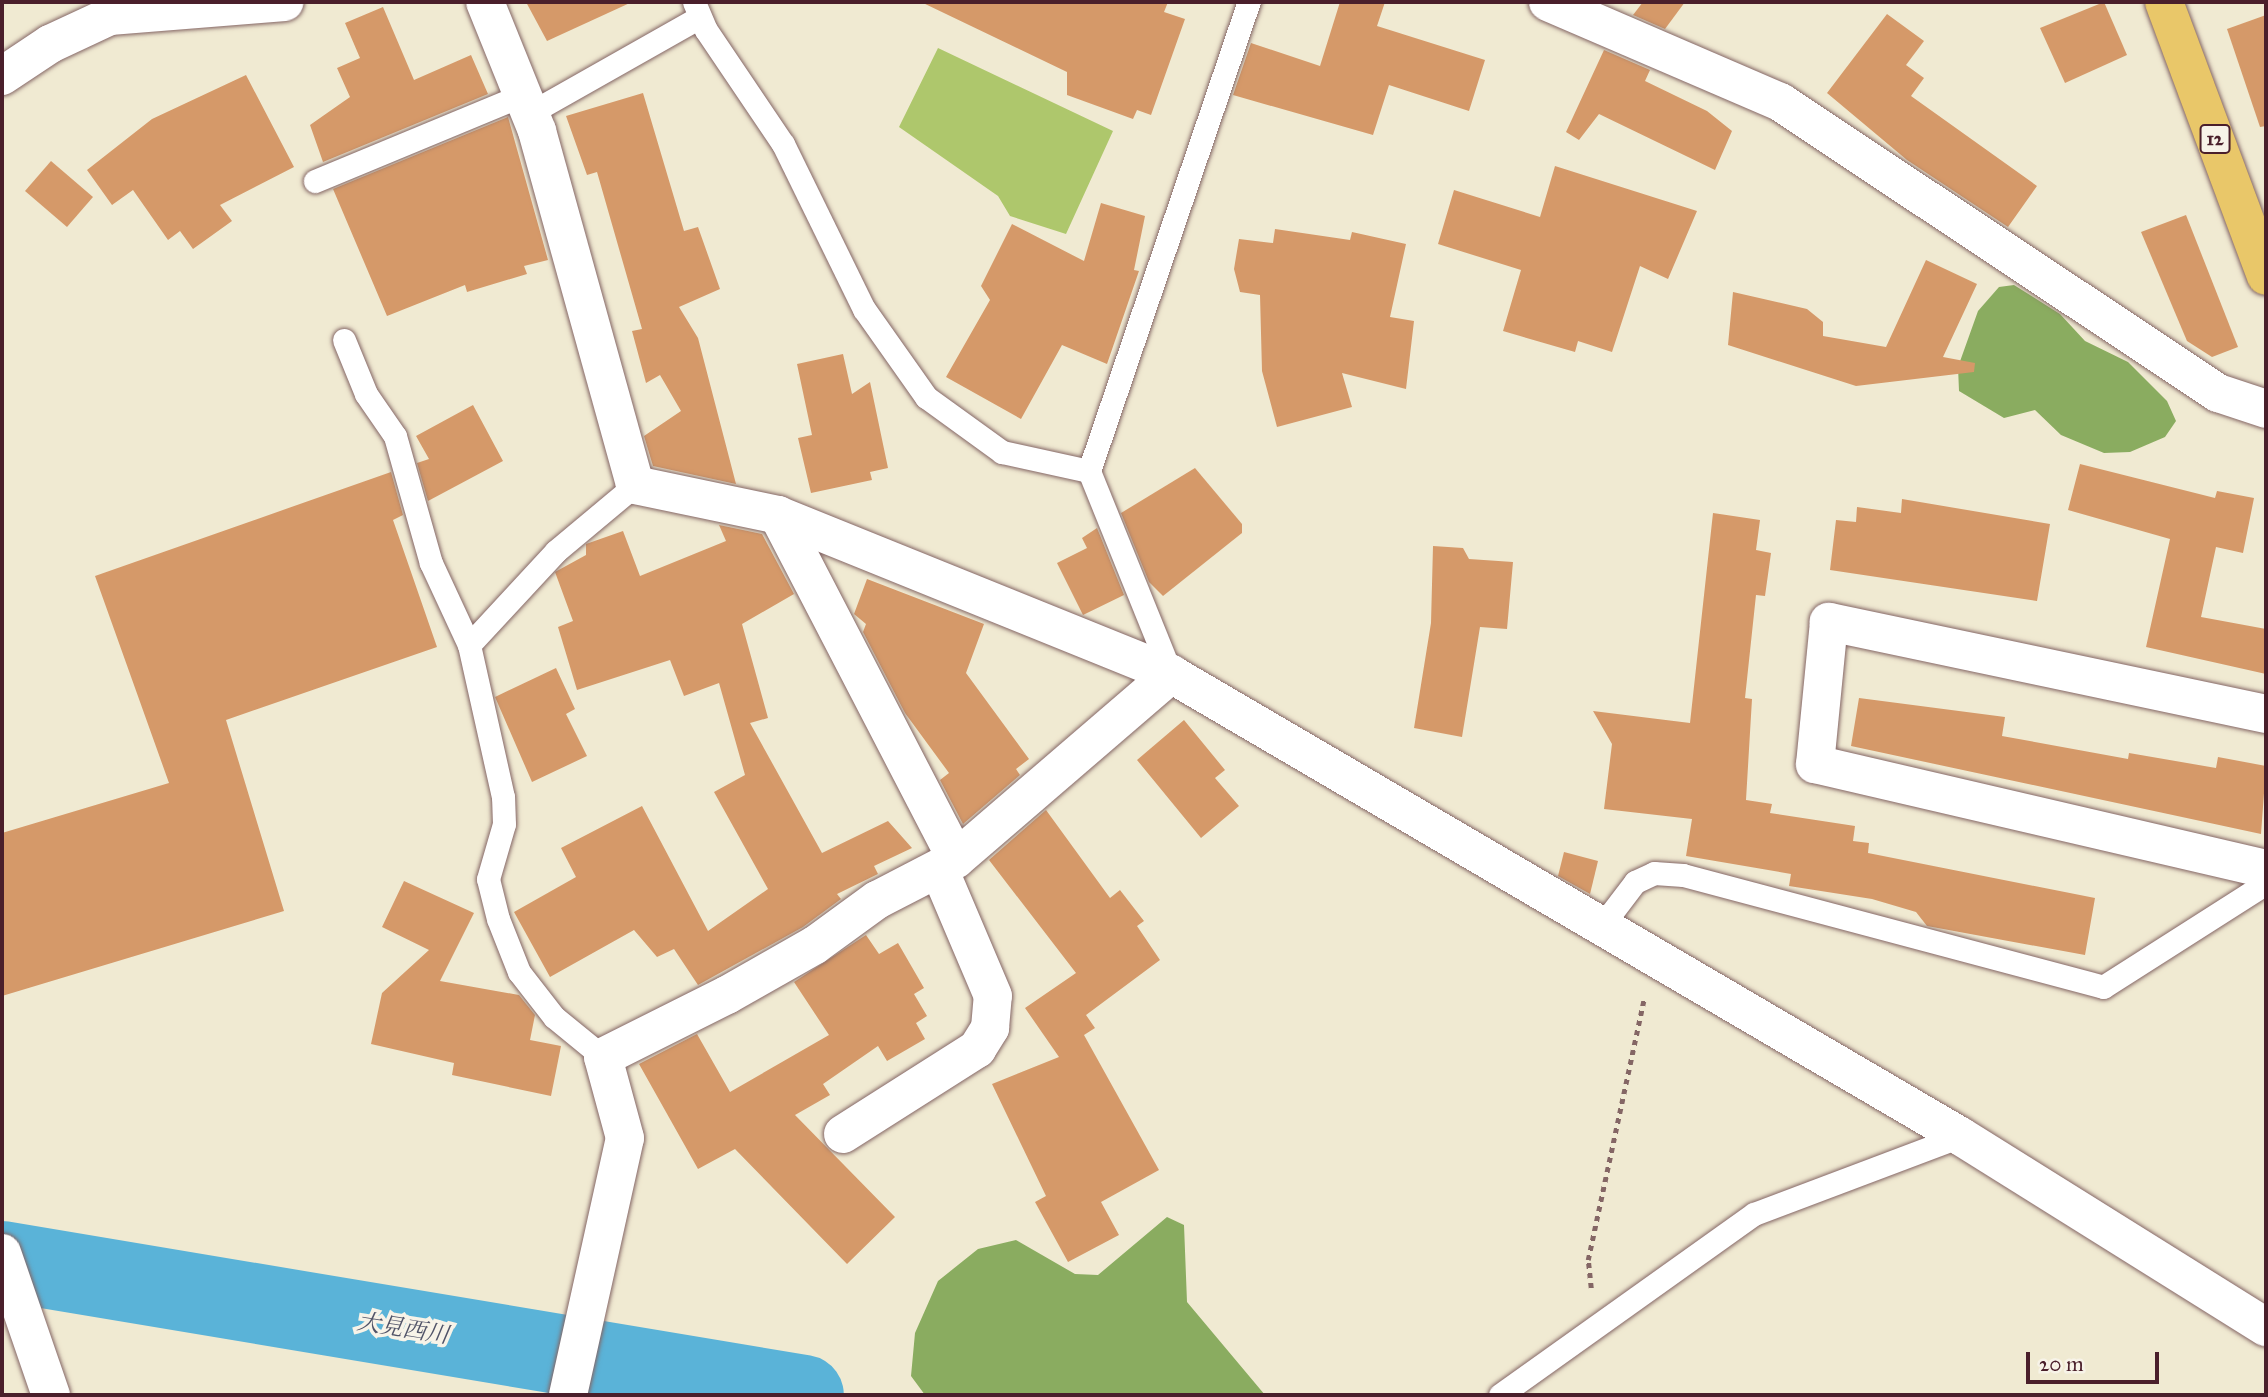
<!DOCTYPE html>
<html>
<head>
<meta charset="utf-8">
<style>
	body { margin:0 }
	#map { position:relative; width:2268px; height:1397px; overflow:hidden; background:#f0ead2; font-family:"IM FELL Great Primer","Noto Serif JP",serif }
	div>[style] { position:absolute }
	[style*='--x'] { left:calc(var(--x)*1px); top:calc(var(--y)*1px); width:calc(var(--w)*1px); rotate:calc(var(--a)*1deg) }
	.green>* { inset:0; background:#aec76c }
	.forest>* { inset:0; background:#8aac60 }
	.river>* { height:80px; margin:-40px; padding:0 40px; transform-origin:40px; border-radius:40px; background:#5ab3d8 }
	.building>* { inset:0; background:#d59969 }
	.path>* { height:4.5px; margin-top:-2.25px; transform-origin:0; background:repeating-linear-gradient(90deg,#846665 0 5px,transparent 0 10px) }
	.roads { filter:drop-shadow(0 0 2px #846665) drop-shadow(0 0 2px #846665) }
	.service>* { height:23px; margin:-11.5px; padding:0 11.5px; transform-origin:11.5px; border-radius:11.5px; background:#fff }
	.minor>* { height:38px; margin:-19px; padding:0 19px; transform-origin:19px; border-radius:19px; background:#fff }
	.primary>* { height:38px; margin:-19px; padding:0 19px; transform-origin:19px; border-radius:19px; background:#e9c769 }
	span { translate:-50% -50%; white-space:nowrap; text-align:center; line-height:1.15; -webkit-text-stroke:7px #f7f3e8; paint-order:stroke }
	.shield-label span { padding:2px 5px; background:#f7f3e8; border:2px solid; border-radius:5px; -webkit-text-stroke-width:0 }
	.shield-label { font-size:19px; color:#4a1f2b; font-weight:700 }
	.water-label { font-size:23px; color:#505368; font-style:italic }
	.frame { position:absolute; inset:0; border:4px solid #4a1f2b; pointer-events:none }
	.scale { position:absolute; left:2026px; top:1352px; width:133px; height:32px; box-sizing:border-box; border:4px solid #4a1f2b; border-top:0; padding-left:9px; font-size:21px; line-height:24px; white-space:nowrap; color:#4a1f2b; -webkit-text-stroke:5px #f7f3e8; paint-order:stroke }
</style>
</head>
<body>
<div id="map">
	<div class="green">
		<i style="clip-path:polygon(938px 48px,1113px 131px,1066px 234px,1010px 216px,998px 196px,899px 127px)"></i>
	</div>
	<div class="forest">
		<i style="clip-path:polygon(2014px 285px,2060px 314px,2085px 341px,2128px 362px,2167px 401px,2176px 421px,2165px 437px,2130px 452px,2104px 453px,2061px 435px,2035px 410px,2004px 418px,1959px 391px,1958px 367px,1978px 311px,1999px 287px)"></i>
		<i style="clip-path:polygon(1167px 1217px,1184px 1225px,1187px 1302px,1265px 1395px,925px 1395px,911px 1376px,915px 1333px,938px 1281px,978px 1249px,1016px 1240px,1075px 1274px,1098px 1275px)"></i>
	</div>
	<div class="river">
		<i style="--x:2;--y:1261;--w:813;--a:9.49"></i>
	</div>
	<div class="building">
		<i style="clip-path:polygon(526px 2px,632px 2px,547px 41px)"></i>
		<i style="clip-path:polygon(921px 2px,1168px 2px,1164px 12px,1185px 19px,1151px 115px,1137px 110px,1133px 119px,1067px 95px,1067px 72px)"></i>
		<i style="clip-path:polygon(1340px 2px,1385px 2px,1377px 26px,1485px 60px,1469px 111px,1389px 85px,1373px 135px,1233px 95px,1251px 43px,1320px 66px)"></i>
		<i style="clip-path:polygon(1643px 2px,1685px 2px,1665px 29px,1633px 15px)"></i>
		<i style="clip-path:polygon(2104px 2px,2127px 55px,2065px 83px,2040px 28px)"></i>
		<i style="clip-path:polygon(383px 7px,414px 80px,471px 55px,488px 94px,323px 162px,310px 125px,350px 97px,337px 68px,360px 58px,345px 23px)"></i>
		<i style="clip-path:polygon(1887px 14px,1924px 41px,1906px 65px,1924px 78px,1911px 96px,2037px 186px,2008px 227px,1907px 160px,1827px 93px)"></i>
		<i style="clip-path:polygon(2266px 15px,2266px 126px,2260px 127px,2227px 29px)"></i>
		<i style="clip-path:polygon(1604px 50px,1650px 70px,1645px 81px,1707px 111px,1732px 131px,1715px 170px,1599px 114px,1579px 140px,1566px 132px)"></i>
		<i style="clip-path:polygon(246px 75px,294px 167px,220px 205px,232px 221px,193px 249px,180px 231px,168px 240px,133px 190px,112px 205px,87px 170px,152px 119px)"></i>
		<i style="clip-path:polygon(643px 93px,684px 231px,698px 227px,720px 289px,679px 307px,698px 338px,736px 484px,653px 466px,644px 436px,681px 411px,660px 375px,646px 383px,632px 331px,642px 329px,597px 172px,587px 175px,566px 116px)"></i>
		<i style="clip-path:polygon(508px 117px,548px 260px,524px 266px,527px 274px,467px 292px,465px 285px,387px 316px,333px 189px)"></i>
		<i style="clip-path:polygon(51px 161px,93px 197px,67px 227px,25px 191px)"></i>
		<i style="clip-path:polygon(1555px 166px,1697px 211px,1668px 279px,1640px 266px,1612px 352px,1578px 341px,1575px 352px,1503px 331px,1521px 270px,1438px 244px,1454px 190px,1540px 217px)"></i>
		<i style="clip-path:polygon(1101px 203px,1145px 216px,1134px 270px,1139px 271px,1107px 364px,1062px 345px,1021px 419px,946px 377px,990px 300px,981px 286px,1012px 224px,1084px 261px)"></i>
		<i style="clip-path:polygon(2186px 215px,2238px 347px,2212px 357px,2187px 341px,2141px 232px)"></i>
		<i style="clip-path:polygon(1275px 229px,1350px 240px,1352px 232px,1406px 244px,1390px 317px,1414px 321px,1406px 389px,1342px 373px,1352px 407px,1277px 427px,1262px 371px,1260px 295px,1240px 292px,1234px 269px,1239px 239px,1273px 243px)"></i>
		<i style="clip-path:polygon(1926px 260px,1977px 284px,1943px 357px,1975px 363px,1974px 372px,1856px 386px,1728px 345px,1733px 292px,1807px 309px,1823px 322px,1823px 336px,1886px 347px)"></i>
		<i style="clip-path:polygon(843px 354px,852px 394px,870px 382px,888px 468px,870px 472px,872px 480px,811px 493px,798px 438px,812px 435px,797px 364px)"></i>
		<i style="clip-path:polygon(473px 405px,503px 461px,428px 501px,417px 463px,429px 459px,416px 436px)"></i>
		<i style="clip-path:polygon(2080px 464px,2215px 498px,2217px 491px,2254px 498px,2243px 553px,2216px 547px,2201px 617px,2266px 629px,2266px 674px,2146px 647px,2170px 539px,2068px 510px)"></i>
		<i style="clip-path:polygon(1195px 468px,1242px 524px,1242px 533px,1163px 596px,1149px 582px,1121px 513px)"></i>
		<i style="clip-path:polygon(391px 472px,403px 515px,393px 520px,437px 647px,226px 720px,284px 911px,2px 996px,2px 833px,169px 783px,95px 576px)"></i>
		<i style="clip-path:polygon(1902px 499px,2050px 524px,2037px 601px,1830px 570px,1836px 520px,1856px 522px,1857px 507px,1901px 513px)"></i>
		<i style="clip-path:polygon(1713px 513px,1760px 520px,1756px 550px,1771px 553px,1765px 596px,1756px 595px,1745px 698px,1752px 699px,1746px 800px,1772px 804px,1770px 813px,1855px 826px,1853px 841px,1869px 843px,1868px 853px,2095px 898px,2085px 955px,1927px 926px,1916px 912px,1872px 899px,1789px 886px,1791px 874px,1686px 856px,1692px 819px,1604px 809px,1612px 744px,1593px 711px,1690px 723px)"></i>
		<i style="clip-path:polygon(719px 525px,762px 534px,794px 594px,742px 624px,768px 718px,750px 723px,822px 853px,888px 821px,912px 848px,874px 866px,878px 874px,837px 894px,841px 899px,803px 927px,698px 985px,674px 949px,657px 957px,634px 930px,550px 977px,514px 912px,576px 877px,561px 848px,642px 806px,708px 931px,768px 889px,714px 792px,745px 775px,719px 683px,684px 696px,670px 660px,577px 690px,558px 627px,573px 621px,555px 572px,586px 555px,586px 544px,623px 531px,640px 576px,726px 541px)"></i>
		<i style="clip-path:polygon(1097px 528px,1124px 595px,1083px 615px,1057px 563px,1087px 548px,1082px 538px)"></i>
		<i style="clip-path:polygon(1433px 546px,1463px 548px,1469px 559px,1513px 562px,1507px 629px,1480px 627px,1462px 737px,1414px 728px,1431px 623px)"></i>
		<i style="clip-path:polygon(867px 579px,984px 624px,966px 673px,1029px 759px,1016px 769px,1020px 775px,963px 824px,940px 780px,949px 773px,905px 713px,863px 632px,866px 624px,854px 614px)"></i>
		<i style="clip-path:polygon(556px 668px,575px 709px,566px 714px,587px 756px,532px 782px,495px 697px)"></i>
		<i style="clip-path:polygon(1859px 698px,2005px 717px,2002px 736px,2128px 759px,2129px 753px,2216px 768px,2218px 757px,2266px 766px,2261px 834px,1851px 746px)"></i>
		<i style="clip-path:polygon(1184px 720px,1225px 770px,1215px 778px,1239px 806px,1201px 838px,1137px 760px)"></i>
		<i style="clip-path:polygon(1046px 810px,1110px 898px,1120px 890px,1144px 921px,1137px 926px,1160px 960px,1086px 1015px,1095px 1028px,1084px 1035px,1159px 1170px,1101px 1202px,1119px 1235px,1068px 1262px,1035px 1202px,1046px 1196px,992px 1084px,1059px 1057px,1025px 1008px,1076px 973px,989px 860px)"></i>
		<i style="clip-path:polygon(1564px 852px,1598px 861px,1590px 894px,1558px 876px)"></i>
		<i style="clip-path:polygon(404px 881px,474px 913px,440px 981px,519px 995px,535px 1015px,530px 1040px,561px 1046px,551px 1096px,452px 1075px,454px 1063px,371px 1044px,382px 993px,429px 950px,382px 927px)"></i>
		<i style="clip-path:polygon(866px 935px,879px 954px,898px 943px,924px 988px,914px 994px,927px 1016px,916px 1023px,925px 1039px,887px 1061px,878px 1046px,823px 1084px,830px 1095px,795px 1115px,895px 1217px,847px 1264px,735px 1149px,698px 1169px,639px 1064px,697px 1034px,730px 1092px,829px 1035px,794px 982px)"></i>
	</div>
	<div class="path">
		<i style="--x:1591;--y:1288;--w:28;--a:-96"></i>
		<i style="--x:1588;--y:1260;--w:268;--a:-77.9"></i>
	</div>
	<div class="roads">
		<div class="service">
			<i style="--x:694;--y:2;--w:30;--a:67"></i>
			<i style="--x:706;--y:30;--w:138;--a:56"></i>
			<i style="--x:783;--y:144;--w:184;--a:63.9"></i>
			<i style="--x:864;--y:309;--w:108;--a:54.8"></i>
			<i style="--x:926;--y:397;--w:94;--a:35.9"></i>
			<i style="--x:1002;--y:452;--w:89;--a:12.3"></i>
			<i style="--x:530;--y:113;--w:195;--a:-29.5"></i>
			<i style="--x:315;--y:181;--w:225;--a:-22.5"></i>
			<i style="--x:344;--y:340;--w:58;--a:67.8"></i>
			<i style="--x:366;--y:394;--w:51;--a:55.4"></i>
			<i style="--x:395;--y:436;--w:132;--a:74.2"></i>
			<i style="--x:431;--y:563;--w:90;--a:65.1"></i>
			<i style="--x:1171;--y:674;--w:219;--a:-112"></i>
			<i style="--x:1089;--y:471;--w:496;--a:-71.2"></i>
			<i style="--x:1600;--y:928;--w:58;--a:-52.7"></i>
			<i style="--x:1635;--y:882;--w:21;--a:-25"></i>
			<i style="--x:1654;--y:873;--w:29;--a:4"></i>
			<i style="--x:1683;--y:875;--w:435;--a:14.9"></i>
			<i style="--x:2103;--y:987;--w:193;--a:-32.5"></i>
			<i style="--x:603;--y:1057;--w:63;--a:-140.8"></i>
			<i style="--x:554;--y:1017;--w:57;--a:-127.9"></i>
			<i style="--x:519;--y:972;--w:57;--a:-111.6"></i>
			<i style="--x:498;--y:919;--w:41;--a:-104"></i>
			<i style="--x:488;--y:879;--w:57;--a:-73.8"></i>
			<i style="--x:504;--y:824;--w:27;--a:-92"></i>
			<i style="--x:503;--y:797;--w:156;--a:-102.6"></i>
			<i style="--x:469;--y:645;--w:128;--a:-47.2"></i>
			<i style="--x:556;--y:551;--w:103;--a:-39.9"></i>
			<i style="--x:1500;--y:1395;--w:312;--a:-35.5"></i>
			<i style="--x:1754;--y:1214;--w:220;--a:-20.7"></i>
		</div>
		<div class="minor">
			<i style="--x:485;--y:2;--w:139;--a:68"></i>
			<i style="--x:537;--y:131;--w:367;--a:74.5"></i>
			<i style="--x:635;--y:485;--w:146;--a:11.8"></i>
			<i style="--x:778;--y:515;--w:424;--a:22"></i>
			<i style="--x:1171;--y:674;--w:914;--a:30.35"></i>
			<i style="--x:1960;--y:1136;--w:361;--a:32"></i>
			<i style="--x:1548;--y:2;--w:253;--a:23.3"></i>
			<i style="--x:1780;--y:102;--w:526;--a:33.6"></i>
			<i style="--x:2218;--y:393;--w:51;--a:18.4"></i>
			<i style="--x:2;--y:76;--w:58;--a:-33.7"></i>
			<i style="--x:50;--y:44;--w:66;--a:-25"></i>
			<i style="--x:110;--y:16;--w:175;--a:-4.6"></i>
			<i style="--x:778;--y:515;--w:387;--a:62.6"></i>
			<i style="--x:2266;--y:714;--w:447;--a:-168.1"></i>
			<i style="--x:1829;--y:622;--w:143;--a:95.6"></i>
			<i style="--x:1815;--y:764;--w:463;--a:13.1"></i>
			<i style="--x:843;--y:1134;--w:159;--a:-32.4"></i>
			<i style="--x:977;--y:1049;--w:25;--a:-58"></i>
			<i style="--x:990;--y:1028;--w:32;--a:-85"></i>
			<i style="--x:993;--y:996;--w:138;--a:-113"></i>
			<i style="--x:2;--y:1253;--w:150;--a:71"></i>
			<i style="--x:568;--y:1395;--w:263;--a:-77.5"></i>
			<i style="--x:625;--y:1138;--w:84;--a:-105.2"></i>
			<i style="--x:603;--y:1057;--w:139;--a:-26.6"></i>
			<i style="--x:727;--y:995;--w:101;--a:-29.6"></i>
			<i style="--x:815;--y:945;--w:77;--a:-36"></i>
			<i style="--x:877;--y:900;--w:89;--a:-27.4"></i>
			<i style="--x:956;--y:859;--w:284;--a:-40.7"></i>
		</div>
		<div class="primary">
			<i style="--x:2164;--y:2;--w:292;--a:69.6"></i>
		</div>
	</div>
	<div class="shield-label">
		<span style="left:2215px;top:139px">12</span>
	</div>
	<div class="water-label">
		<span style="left:403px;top:1328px;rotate:9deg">大見西川</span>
	</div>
	<div class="frame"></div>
	<div class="scale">20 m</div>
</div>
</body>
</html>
